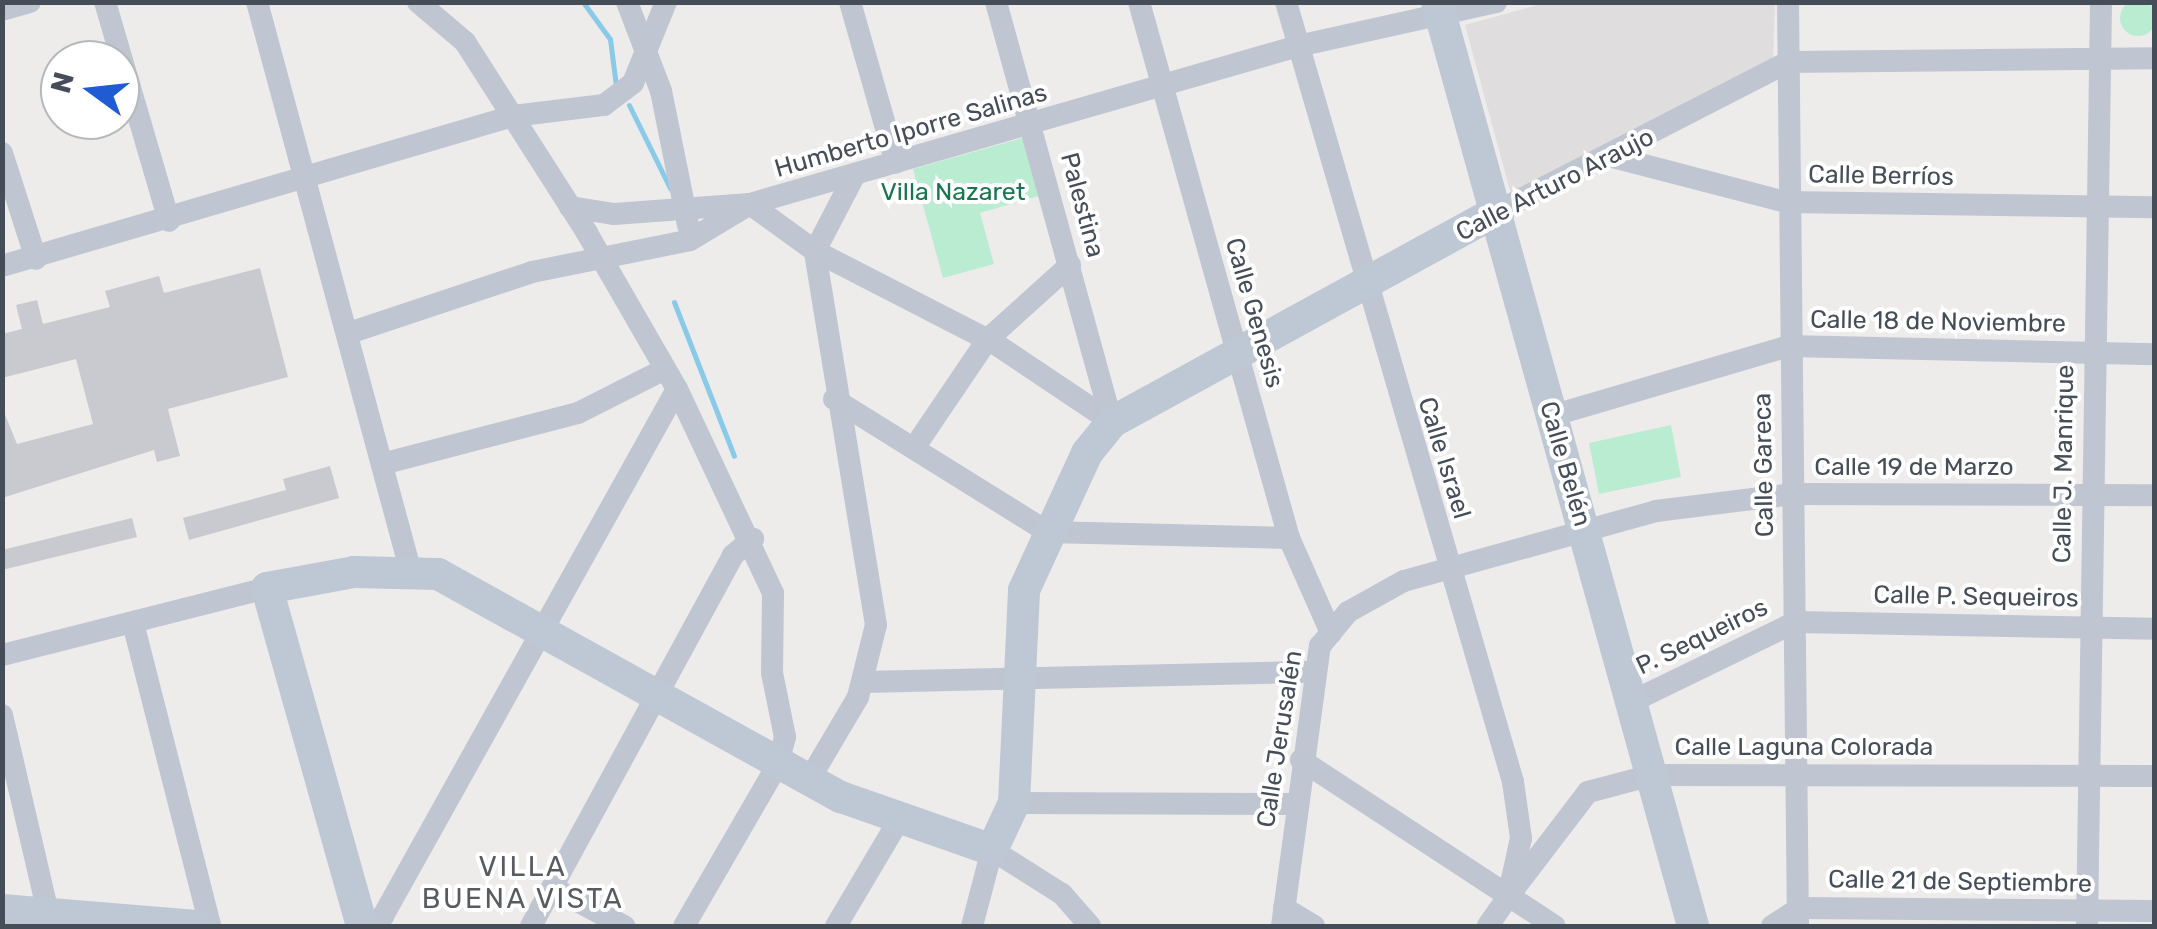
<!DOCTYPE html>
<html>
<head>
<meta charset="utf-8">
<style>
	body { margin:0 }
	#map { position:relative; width:2157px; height:929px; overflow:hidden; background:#eeebeb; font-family:Rubik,sans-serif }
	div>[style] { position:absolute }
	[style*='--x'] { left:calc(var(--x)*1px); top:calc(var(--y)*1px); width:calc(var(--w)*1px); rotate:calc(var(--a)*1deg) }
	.education>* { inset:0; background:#dfdddd }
	.green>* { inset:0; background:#baecd2 }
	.round { border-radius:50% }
	.stream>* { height:5px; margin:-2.5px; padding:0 2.5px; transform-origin:2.5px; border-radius:2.5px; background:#88cae7 }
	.building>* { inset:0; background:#c8cad0 }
	.street>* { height:22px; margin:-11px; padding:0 11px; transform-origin:11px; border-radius:11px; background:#bfc6d1 }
	.secondary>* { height:32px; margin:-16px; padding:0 16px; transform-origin:16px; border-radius:16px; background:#bec7d4 }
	span { translate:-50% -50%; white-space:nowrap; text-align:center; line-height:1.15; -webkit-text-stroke:8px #fff; paint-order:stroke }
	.street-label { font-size:25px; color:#454d58 }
	.park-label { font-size:25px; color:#197550 }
	.neighbourhood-label { font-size:28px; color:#585b60; letter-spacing:2.5px }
	.frame { position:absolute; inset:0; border:5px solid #454d58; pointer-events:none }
	.north { position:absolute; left:40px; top:40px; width:100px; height:100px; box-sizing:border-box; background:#fff; border:2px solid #b5b8bc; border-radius:50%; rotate:285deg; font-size:28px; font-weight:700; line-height:40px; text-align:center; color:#454d58 }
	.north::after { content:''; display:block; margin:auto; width:35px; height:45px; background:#1f5cd4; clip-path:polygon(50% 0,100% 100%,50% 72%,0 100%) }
</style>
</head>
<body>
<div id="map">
	<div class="education">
		<i style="clip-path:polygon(1545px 3px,1775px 3px,1773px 60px,1511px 194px,1465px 25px)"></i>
	</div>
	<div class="green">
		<i class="round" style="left:2120px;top:0;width:36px;height:36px"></i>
		<i style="clip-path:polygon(1026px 137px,1042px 195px,980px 213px,994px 264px,943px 278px,913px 169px)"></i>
		<i style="clip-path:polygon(1671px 425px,1681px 477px,1599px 494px,1589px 443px)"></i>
	</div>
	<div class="stream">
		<i style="--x:583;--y:2;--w:46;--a:53.9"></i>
		<i style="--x:610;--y:39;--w:47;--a:82.7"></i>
		<i style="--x:629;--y:105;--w:93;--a:63.7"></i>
		<i style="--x:674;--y:302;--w:165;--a:68.7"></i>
	</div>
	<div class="building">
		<i style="clip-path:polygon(260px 268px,288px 377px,168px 409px,180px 456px,157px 462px,154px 450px,2px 498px,2px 407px,17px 444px,93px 424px,76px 359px,2px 378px,2px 334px,22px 329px,16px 305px,37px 300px,43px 324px,110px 307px,105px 291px,159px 276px,164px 293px)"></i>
		<i style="clip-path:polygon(330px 466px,339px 498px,189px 540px,183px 518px,286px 490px,283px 479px)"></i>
		<i style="clip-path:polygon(132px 518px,137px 537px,2px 570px,2px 550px)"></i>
	</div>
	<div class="street">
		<i style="--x:105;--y:2;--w:228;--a:73.7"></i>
		<i style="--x:257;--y:2;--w:587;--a:74.9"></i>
		<i style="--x:418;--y:2;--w:62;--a:40.4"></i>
		<i style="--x:465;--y:42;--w:227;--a:57.4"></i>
		<i style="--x:587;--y:233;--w:180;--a:60"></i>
		<i style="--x:677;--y:389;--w:225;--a:64.8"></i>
		<i style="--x:773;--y:593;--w:80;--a:90.7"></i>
		<i style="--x:772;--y:673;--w:65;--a:78.5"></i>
		<i style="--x:785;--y:737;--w:28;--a:105"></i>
		<i style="--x:778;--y:764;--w:187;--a:120.1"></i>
		<i style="--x:627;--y:2;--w:95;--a:69.1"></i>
		<i style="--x:661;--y:91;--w:137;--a:78.6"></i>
		<i style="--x:850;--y:2;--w:167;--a:74.1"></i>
		<i style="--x:996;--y:2;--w:436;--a:74.6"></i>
		<i style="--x:1139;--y:2;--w:557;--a:74.37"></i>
		<i style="--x:1289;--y:538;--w:104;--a:66.1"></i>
		<i style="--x:1286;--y:2;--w:812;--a:73.77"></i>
		<i style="--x:1513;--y:782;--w:57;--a:81.9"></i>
		<i style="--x:1521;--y:838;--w:60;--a:102.4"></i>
		<i style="--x:1508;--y:897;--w:35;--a:125"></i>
		<i style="--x:1788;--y:2;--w:924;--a:89.38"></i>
		<i style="--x:2;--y:10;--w:29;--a:-16"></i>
		<i style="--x:2;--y:153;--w:111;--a:72.2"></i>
		<i style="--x:1613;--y:157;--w:179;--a:14.6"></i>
		<i style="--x:1786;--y:202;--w:368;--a:0.8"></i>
		<i style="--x:570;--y:207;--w:45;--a:9"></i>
		<i style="--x:614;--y:214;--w:136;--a:-4.2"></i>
		<i style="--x:750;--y:204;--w:80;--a:35.9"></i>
		<i style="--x:815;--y:251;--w:201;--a:27.2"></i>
		<i style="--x:994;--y:343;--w:142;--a:33.8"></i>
		<i style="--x:1500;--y:210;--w:324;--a:-27.2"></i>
		<i style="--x:1788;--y:62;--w:366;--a:-0.6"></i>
		<i style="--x:2;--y:266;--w:533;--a:-16.36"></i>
		<i style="--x:513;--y:116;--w:92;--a:-6.9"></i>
		<i style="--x:604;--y:105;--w:36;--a:-37"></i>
		<i style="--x:633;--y:83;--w:87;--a:-67.8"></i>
		<i style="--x:349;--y:333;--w:193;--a:-18.4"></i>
		<i style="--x:532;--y:272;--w:161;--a:-11.4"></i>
		<i style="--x:690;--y:240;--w:70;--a:-31"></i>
		<i style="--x:750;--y:204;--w:570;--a:-16.08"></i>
		<i style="--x:1298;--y:46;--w:203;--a:-12.5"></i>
		<i style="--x:834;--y:399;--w:252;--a:31.9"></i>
		<i style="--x:1048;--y:532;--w:241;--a:1.4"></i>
		<i style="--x:1551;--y:416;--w:248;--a:-16.4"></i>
		<i style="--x:1789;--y:346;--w:365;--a:1.3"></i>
		<i style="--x:914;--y:448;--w:130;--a:-55.9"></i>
		<i style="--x:987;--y:340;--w:112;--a:-42.1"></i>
		<i style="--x:382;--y:464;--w:203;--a:-14.6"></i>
		<i style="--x:578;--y:413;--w:97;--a:-26.8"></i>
		<i style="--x:133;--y:623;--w:313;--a:75.7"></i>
		<i style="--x:2;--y:655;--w:273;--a:-14.2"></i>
		<i style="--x:864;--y:682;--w:451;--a:-1.3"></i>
		<i style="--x:1633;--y:701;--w:181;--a:-25.9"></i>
		<i style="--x:1796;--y:622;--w:358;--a:1.1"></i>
		<i style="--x:2;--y:715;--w:217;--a:76.9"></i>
		<i style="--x:1301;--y:760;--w:303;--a:33.2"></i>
		<i style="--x:809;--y:780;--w:96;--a:-59.4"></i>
		<i style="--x:858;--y:697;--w:74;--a:-76"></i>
		<i style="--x:876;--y:625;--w:379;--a:-99.3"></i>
		<i style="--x:815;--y:251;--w:87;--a:-62.5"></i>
		<i style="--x:1014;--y:803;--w:282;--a:0.2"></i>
		<i style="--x:553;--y:888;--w:81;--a:28.2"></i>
		<i style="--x:1513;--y:890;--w:123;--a:-52.6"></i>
		<i style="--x:1588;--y:792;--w:66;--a:-14.9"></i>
		<i style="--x:1652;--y:775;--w:502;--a:0.11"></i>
		<i style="--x:1284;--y:908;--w:35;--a:31"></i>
		<i style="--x:366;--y:926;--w:20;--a:-30"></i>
		<i style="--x:383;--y:916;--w:603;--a:-60.84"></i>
		<i style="--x:531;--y:926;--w:422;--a:-61.4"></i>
		<i style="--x:733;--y:555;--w:26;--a:-39"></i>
		<i style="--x:836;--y:926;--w:126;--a:-59.3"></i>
		<i style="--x:972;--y:926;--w:79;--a:-75.3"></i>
		<i style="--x:992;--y:850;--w:83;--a:32.2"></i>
		<i style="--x:1062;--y:894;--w:43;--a:48.8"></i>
		<i style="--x:1282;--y:926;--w:283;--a:-82.3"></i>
		<i style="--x:1320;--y:646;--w:44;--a:-50.5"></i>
		<i style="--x:1348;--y:612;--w:64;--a:-29"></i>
		<i style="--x:1404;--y:581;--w:262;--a:-15.5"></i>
		<i style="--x:1656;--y:511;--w:138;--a:-7.1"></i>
		<i style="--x:1793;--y:494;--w:361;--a:0.2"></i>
		<i style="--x:1772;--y:926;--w:33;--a:-33"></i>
		<i style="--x:1800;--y:908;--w:354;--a:0.5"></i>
		<i style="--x:2087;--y:926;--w:924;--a:-89.13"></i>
	</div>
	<div class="secondary">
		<i style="--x:1437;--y:2;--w:959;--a:74.51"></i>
		<i style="--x:2;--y:910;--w:195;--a:4.7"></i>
		<i style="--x:362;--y:926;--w:351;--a:-105.7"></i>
		<i style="--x:267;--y:588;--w:88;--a:-10.4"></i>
		<i style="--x:354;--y:572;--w:84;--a:1.4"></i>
		<i style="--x:438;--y:574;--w:461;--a:29"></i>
		<i style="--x:841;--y:797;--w:160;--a:19.3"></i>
		<i style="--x:992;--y:850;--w:52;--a:-64.9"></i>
		<i style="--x:1014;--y:803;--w:213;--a:-87.3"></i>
		<i style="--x:1024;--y:590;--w:151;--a:-65.3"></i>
		<i style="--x:1087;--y:453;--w:40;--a:-51"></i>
		<i style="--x:1112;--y:422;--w:442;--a:-28.7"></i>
	</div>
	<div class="street-label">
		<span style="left:911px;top:131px;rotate:-16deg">Humberto Iporre Salinas</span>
		<span style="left:1881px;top:176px;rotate:1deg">Calle Berríos</span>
		<span style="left:1555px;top:185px;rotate:-27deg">Calle Arturo Araujo</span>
		<span style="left:1082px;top:205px;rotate:75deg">Palestina</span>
		<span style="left:1254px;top:313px;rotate:74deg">Calle Genesis</span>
		<span style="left:1938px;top:322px;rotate:1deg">Calle 18 de Noviembre</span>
		<span style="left:1444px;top:458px;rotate:73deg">Calle Israel</span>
		<span style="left:1565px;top:464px;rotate:74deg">Calle Belén</span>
		<span style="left:2064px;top:464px;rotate:-89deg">Calle J. Manrique</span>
		<span style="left:1764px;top:465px;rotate:-91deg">Calle Gareca</span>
		<span style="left:1914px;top:467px">Calle 19 de Marzo</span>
		<span style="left:1976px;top:597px;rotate:1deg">Calle P. Sequeiros</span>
		<span style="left:1702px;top:637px;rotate:-26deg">P. Sequeiros</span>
		<span style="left:1280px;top:739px;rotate:-81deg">Calle Jerusalén</span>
		<span style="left:1804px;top:747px">Calle Laguna Colorada</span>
		<span style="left:1960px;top:882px;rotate:1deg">Calle 21 de Septiembre</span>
	</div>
	<div class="park-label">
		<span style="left:953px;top:192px">Villa Nazaret</span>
	</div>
	<div class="neighbourhood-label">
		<span style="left:523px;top:883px">VILLA<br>BUENA VISTA</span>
	</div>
	<div class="frame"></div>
	<div class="north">N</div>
</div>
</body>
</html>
